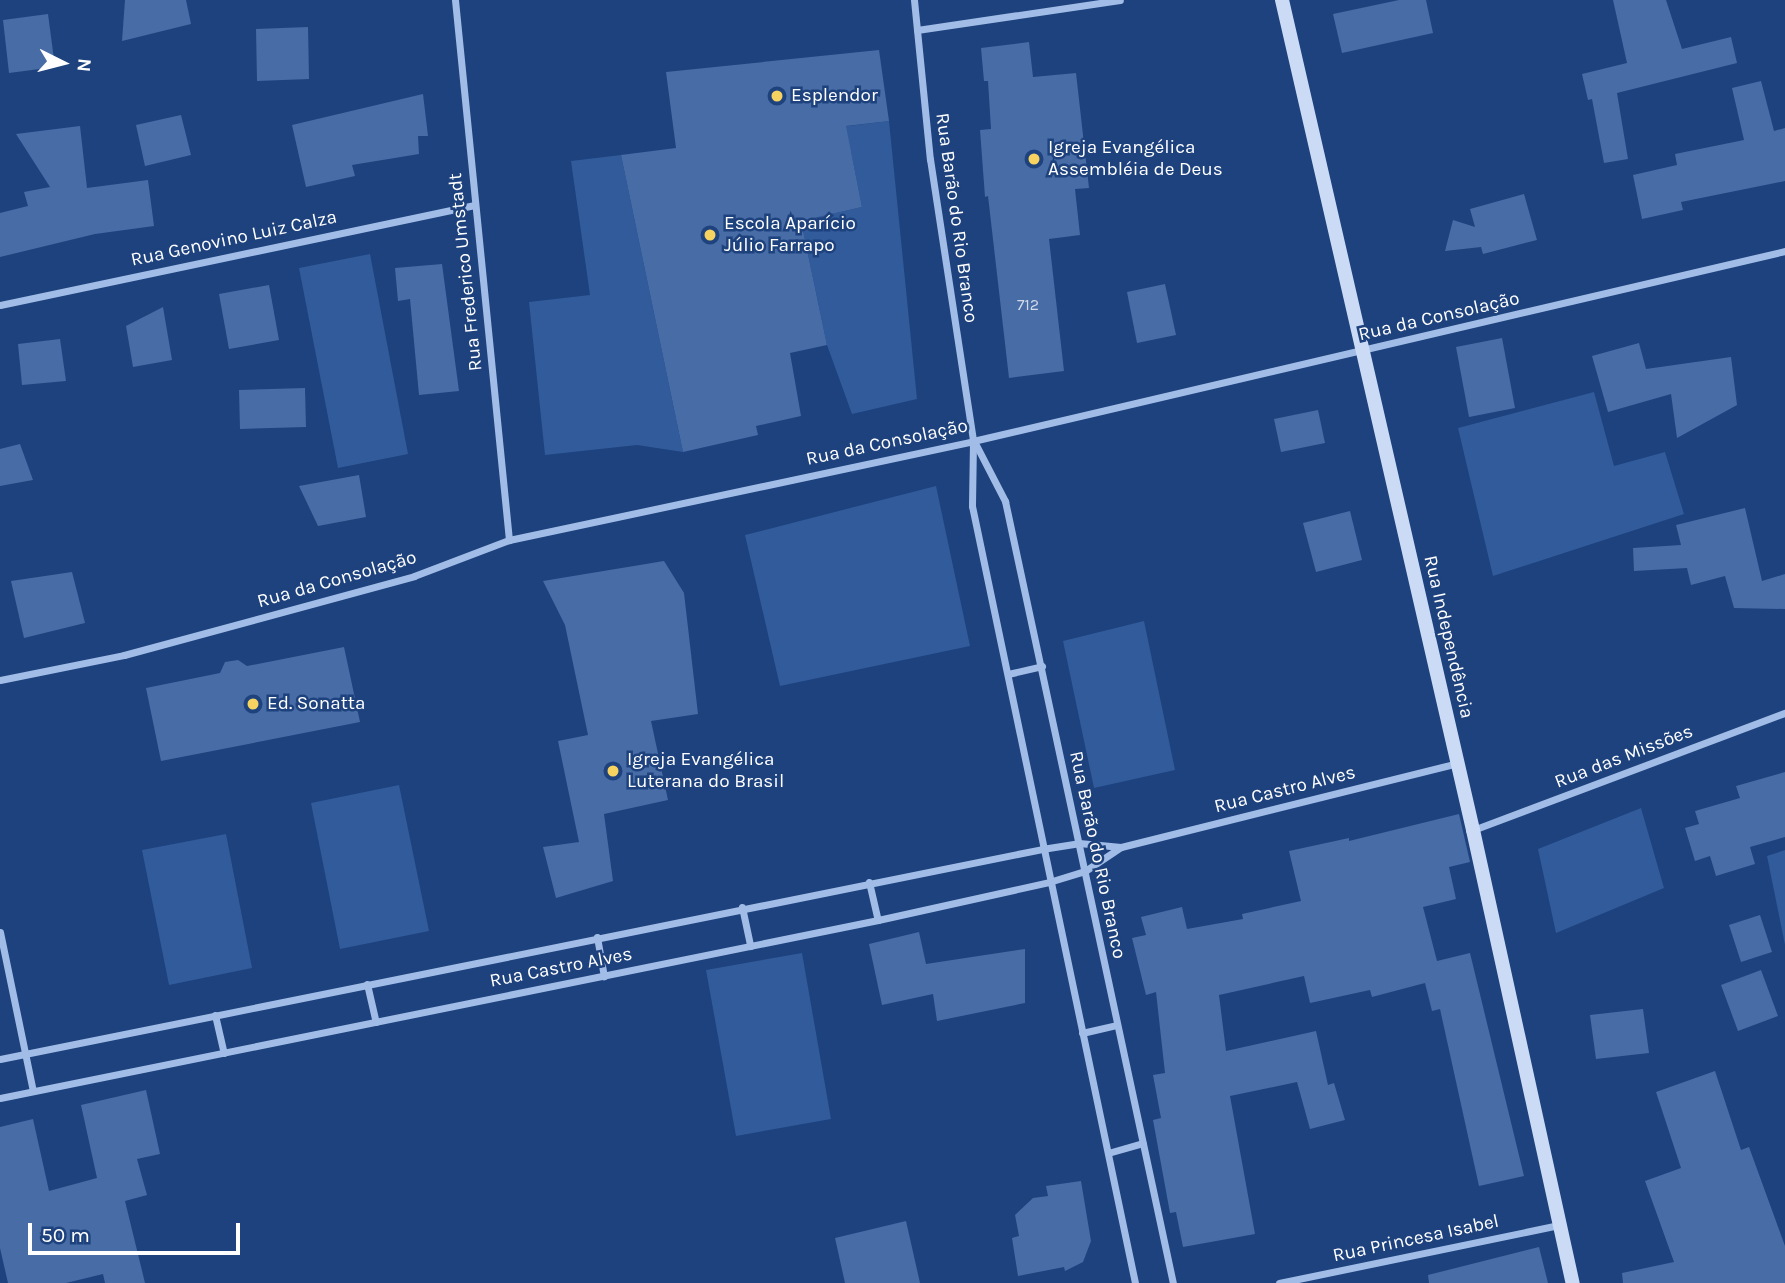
<!DOCTYPE html>
<html>
<head>
<meta charset="utf-8">
<style>
	body { margin:0 }
	#map { position:relative; width:1785px; height:1283px; overflow:hidden; background:#1e427d; font-family:Karla,sans-serif }
	div>[style] { position:absolute }
	[style*='--x'] { left:calc(var(--x)*1px); top:calc(var(--y)*1px); width:calc(var(--w)*1px); rotate:calc(var(--a)*1deg) }
	.green>* { inset:0; background:#315b9b }
	.building>* { inset:0; background:#476ca6 }
	.street>* { height:7px; margin:-3.5px; padding:0 3.5px; transform-origin:3.5px; border-radius:3.5px; background:#a1bde7 }
	.secondary>* { height:14px; margin:-7px; padding:0 7px; transform-origin:7px; border-radius:7px; background:#cbdbf6 }
	.dots>* { width:19px; height:19px; translate:-50% -50%; box-sizing:border-box; border:4px solid #1e427d; border-radius:50% }
	span { translate:-50% -50%; white-space:nowrap; text-align:center; line-height:1.15; -webkit-text-stroke:5px #1e427d; paint-order:stroke }
	.number-label { font-size:16px; color:#d1dae9 }
	.number-label span { -webkit-text-stroke-width:0 }
	.poi-label { font-size:19px; color:#fff }
	.left { translate:0 -50%; text-align:left }
	.street-label { font-size:19px; color:#fff }
	.north { position:absolute; left:28px; top:28px; width:70px; height:70px; -webkit-text-stroke:5px #1e427d; paint-order:stroke; rotate:96deg; font-size:19px; font-weight:700; line-height:28px; text-align:center; color:#fff }
	.north::after { content:''; display:block; margin:auto; width:24px; height:32px; background:#fff; clip-path:polygon(50% 0,100% 100%,50% 72%,0 100%) }
	.scale { position:absolute; left:28px; top:1223px; width:212px; height:32px; box-sizing:border-box; border:4px solid #fff; border-top:0; padding-left:9px; font-size:21px; line-height:24px; white-space:nowrap; color:#fff; -webkit-text-stroke:5px #1e427d; paint-order:stroke }
</style>
</head>
<body>
<div id="map">
	<div class="green">
		<i style="clip-path:polygon(889px 121px,917px 399px,852px 414px,827px 345px,801px 221px,862px 207px,851px 152px,791px 133px)"></i>
		<i style="clip-path:polygon(621px 155px,683px 452px,637px 445px,545px 455px,529px 302px,590px 295px,571px 161px)"></i>
		<i style="clip-path:polygon(370px 254px,408px 454px,338px 468px,299px 268px)"></i>
		<i style="clip-path:polygon(1594px 392px,1614px 466px,1665px 452px,1684px 514px,1493px 576px,1458px 428px)"></i>
		<i style="clip-path:polygon(936px 486px,970px 646px,780px 686px,745px 535px)"></i>
		<i style="clip-path:polygon(1144px 621px,1175px 770px,1094px 788px,1063px 641px)"></i>
		<i style="clip-path:polygon(399px 785px,429px 931px,340px 949px,311px 803px)"></i>
		<i style="clip-path:polygon(1641px 808px,1664px 888px,1556px 933px,1538px 849px)"></i>
		<i style="clip-path:polygon(226px 834px,252px 968px,169px 985px,142px 850px)"></i>
		<i style="clip-path:polygon(1785px 850px,1785px 945px,1767px 856px)"></i>
		<i style="clip-path:polygon(802px 953px,831px 1119px,736px 1136px,706px 970px)"></i>
	</div>
	<div class="building">
		<i style="clip-path:polygon(125px 0,186px 0,191px 24px,122px 41px)"></i>
		<i style="clip-path:polygon(1399px 0,1426px 0,1433px 33px,1342px 53px,1333px 14px)"></i>
		<i style="clip-path:polygon(1613px 0,1666px 0,1682px 49px,1731px 37px,1737px 63px,1617px 93px,1628px 159px,1604px 163px,1592px 99px,1588px 100px,1582px 74px,1627px 63px)"></i>
		<i style="clip-path:polygon(48px 14px,55px 67px,9px 73px,3px 20px)"></i>
		<i style="clip-path:polygon(308px 27px,309px 79px,257px 81px,256px 29px)"></i>
		<i style="clip-path:polygon(1029px 42px,1033px 77px,1076px 73px,1089px 188px,1075px 189px,1080px 235px,1049px 239px,1064px 371px,1009px 378px,988px 196px,985px 197px,980px 130px,991px 129px,988px 81px,984px 81px,981px 48px)"></i>
		<i style="clip-path:polygon(879px 50px,889px 121px,846px 126px,862px 207px,801px 221px,827px 345px,790px 353px,801px 416px,756px 426px,758px 435px,683px 452px,621px 155px,676px 148px,666px 72px)"></i>
		<i style="clip-path:polygon(1761px 81px,1774px 131px,1785px 128px,1785px 181px,1681px 202px,1683px 210px,1642px 219px,1633px 175px,1677px 165px,1675px 154px,1744px 140px,1732px 88px)"></i>
		<i style="clip-path:polygon(423px 94px,428px 136px,418px 136px,419px 154px,352px 165px,355px 176px,306px 187px,292px 125px)"></i>
		<i style="clip-path:polygon(181px 115px,191px 155px,145px 166px,136px 125px)"></i>
		<i style="clip-path:polygon(80px 126px,87px 188px,148px 180px,154px 226px,95px 234px,0 257px,0 213px,28px 206px,24px 192px,50px 187px,16px 134px)"></i>
		<i style="clip-path:polygon(1524px 194px,1537px 240px,1483px 254px,1481px 247px,1445px 251px,1453px 220px,1475px 227px,1470px 209px)"></i>
		<i style="clip-path:polygon(442px 264px,459px 391px,419px 395px,410px 299px,398px 301px,395px 268px)"></i>
		<i style="clip-path:polygon(1165px 284px,1176px 335px,1137px 343px,1127px 292px)"></i>
		<i style="clip-path:polygon(269px 285px,279px 340px,229px 349px,219px 294px)"></i>
		<i style="clip-path:polygon(163px 307px,172px 360px,133px 367px,126px 326px)"></i>
		<i style="clip-path:polygon(1502px 338px,1515px 408px,1469px 417px,1456px 347px)"></i>
		<i style="clip-path:polygon(60px 339px,66px 381px,22px 385px,18px 344px)"></i>
		<i style="clip-path:polygon(1639px 343px,1646px 369px,1731px 357px,1737px 405px,1677px 438px,1671px 394px,1608px 412px,1592px 356px)"></i>
		<i style="clip-path:polygon(305px 388px,306px 427px,240px 429px,239px 390px)"></i>
		<i style="clip-path:polygon(1318px 410px,1325px 443px,1281px 452px,1274px 419px)"></i>
		<i style="clip-path:polygon(20px 444px,33px 480px,0 486px,0 449px)"></i>
		<i style="clip-path:polygon(359px 475px,366px 517px,318px 526px,299px 486px)"></i>
		<i style="clip-path:polygon(1745px 508px,1762px 581px,1785px 574px,1785px 609px,1734px 608px,1725px 576px,1691px 585px,1687px 568px,1634px 571px,1633px 548px,1681px 545px,1676px 525px)"></i>
		<i style="clip-path:polygon(1350px 511px,1362px 560px,1316px 572px,1303px 523px)"></i>
		<i style="clip-path:polygon(664px 561px,684px 593px,698px 714px,651px 721px,668px 800px,604px 814px,613px 881px,556px 898px,543px 847px,579px 842px,558px 741px,588px 735px,565px 625px,543px 581px)"></i>
		<i style="clip-path:polygon(72px 572px,85px 623px,24px 638px,11px 581px)"></i>
		<i style="clip-path:polygon(344px 647px,360px 722px,161px 761px,146px 688px,220px 673px,225px 662px,238px 660px,247px 666px)"></i>
		<i style="clip-path:polygon(1785px 772px,1785px 837px,1750px 847px,1755px 864px,1716px 876px,1710px 856px,1695px 861px,1685px 828px,1699px 824px,1695px 811px,1740px 798px,1736px 786px)"></i>
		<i style="clip-path:polygon(1459px 814px,1470px 862px,1449px 867px,1456px 899px,1423px 907px,1437px 961px,1470px 953px,1524px 1176px,1479px 1186px,1440px 1009px,1432px 1011px,1425px 983px,1372px 997px,1370px 990px,1310px 1003px,1304px 976px,1219px 995px,1226px 1051px,1316px 1031px,1328px 1085px,1334px 1083px,1345px 1120px,1310px 1129px,1297px 1082px,1230px 1096px,1255px 1234px,1183px 1247px,1176px 1212px,1170px 1213px,1153px 1120px,1161px 1118px,1153px 1075px,1165px 1073px,1156px 992px,1146px 995px,1132px 938px,1146px 935px,1141px 917px,1182px 907px,1187px 929px,1243px 919px,1242px 914px,1301px 901px,1289px 851px,1349px 838px,1349px 841px)"></i>
		<i style="clip-path:polygon(1760px 915px,1772px 952px,1741px 962px,1729px 925px)"></i>
		<i style="clip-path:polygon(919px 932px,926px 964px,1025px 949px,1025px 1003px,937px 1021px,933px 994px,882px 1005px,869px 944px)"></i>
		<i style="clip-path:polygon(1761px 970px,1778px 1016px,1738px 1031px,1721px 985px)"></i>
		<i style="clip-path:polygon(1643px 1009px,1649px 1053px,1596px 1059px,1590px 1015px)"></i>
		<i style="clip-path:polygon(1715px 1071px,1741px 1150px,1749px 1147px,1785px 1246px,1785px 1283px,1623px 1283px,1622px 1273px,1674px 1262px,1645px 1181px,1681px 1168px,1656px 1092px)"></i>
		<i style="clip-path:polygon(146px 1090px,160px 1154px,137px 1159px,147px 1195px,125px 1201px,145px 1283px,105px 1283px,103px 1274px,66px 1283px,8px 1283px,0 1248px,0 1127px,33px 1119px,49px 1191px,97px 1178px,81px 1105px)"></i>
		<i style="clip-path:polygon(1081px 1181px,1091px 1241px,1083px 1262px,1065px 1271px,1064px 1267px,1018px 1276px,1012px 1238px,1019px 1236px,1015px 1215px,1033px 1198px,1048px 1196px,1046px 1186px)"></i>
		<i style="clip-path:polygon(906px 1221px,920px 1283px,845px 1283px,835px 1238px)"></i>
		<i style="clip-path:polygon(1539px 1247px,1548px 1283px,1429px 1283px,1428px 1275px)"></i>
	</div>
	<div class="street">
		<i style="--x:455;--y:0;--w:543;--a:84.29"></i>
		<i style="--x:914;--y:0;--w:160;--a:84.3"></i>
		<i style="--x:930;--y:159;--w:285;--a:81.3"></i>
		<i style="--x:973;--y:441;--w:65;--a:90.9"></i>
		<i style="--x:972;--y:506;--w:794;--a:78.15"></i>
		<i style="--x:917;--y:30;--w:205;--a:-8.4"></i>
		<i style="--x:0;--y:305;--w:485;--a:-11.9"></i>
		<i style="--x:974;--y:441;--w:68;--a:62.7"></i>
		<i style="--x:1005;--y:501;--w:800;--a:77.88"></i>
		<i style="--x:1008;--y:674;--w:35;--a:-13"></i>
		<i style="--x:0;--y:680;--w:126;--a:-11.4"></i>
		<i style="--x:124;--y:655;--w:301;--a:-15.2"></i>
		<i style="--x:414;--y:576;--w:102;--a:-20.8"></i>
		<i style="--x:509;--y:540;--w:474;--a:-12"></i>
		<i style="--x:973;--y:441;--w:834;--a:-13.17"></i>
		<i style="--x:1473;--y:830;--w:333;--a:-20.6"></i>
		<i style="--x:869;--y:882;--w:39;--a:77"></i>
		<i style="--x:742;--y:907;--w:40;--a:78"></i>
		<i style="--x:0;--y:932;--w:162;--a:78.3"></i>
		<i style="--x:597;--y:937;--w:40;--a:80"></i>
		<i style="--x:367;--y:984;--w:39;--a:77"></i>
		<i style="--x:215;--y:1015;--w:39;--a:77"></i>
		<i style="--x:1082;--y:1033;--w:35;--a:-13"></i>
		<i style="--x:0;--y:1059;--w:1063;--a:-11.39"></i>
		<i style="--x:1042;--y:849;--w:37;--a:-9"></i>
		<i style="--x:1079;--y:843;--w:42;--a:5.4"></i>
		<i style="--x:0;--y:1098;--w:896;--a:-11.46"></i>
		<i style="--x:878;--y:920;--w:175;--a:-12.5"></i>
		<i style="--x:1049;--y:882;--w:38;--a:-17"></i>
		<i style="--x:1085;--y:871;--w:43;--a:-33.7"></i>
		<i style="--x:1121;--y:847;--w:346;--a:-14"></i>
		<i style="--x:1108;--y:1153;--w:36;--a:-16"></i>
		<i style="--x:1279;--y:1283;--w:287;--a:-11.7"></i>
	</div>
	<div class="secondary">
		<i style="--x:1282;--y:0;--w:852;--a:77.04"></i>
		<i style="--x:1473;--y:830;--w:464;--a:77.6"></i>
	</div>
	<div class="dots">
		<i style="left:777px;top:96px;background:#f6d360"></i>
		<i style="left:1034px;top:159px;background:#f6d360"></i>
		<i style="left:710px;top:235px;background:#f6d360"></i>
		<i style="left:253px;top:704px;background:#f6d360"></i>
		<i style="left:613px;top:771px;background:#f6d360"></i>
	</div>
	<div class="number-label">
		<span style="left:1028px;top:305px">712</span>
	</div>
	<div class="poi-label">
		<span class="left" style="left:791px;top:96px">Esplendor</span>
		<span class="left" style="left:1048px;top:159px">Igreja Evangélica<br>Assembléia de Deus</span>
		<span class="left" style="left:724px;top:235px">Escola Aparício<br>Júlio Farrapo</span>
		<span class="left" style="left:267px;top:704px">Ed. Sonatta</span>
		<span class="left" style="left:627px;top:771px">Igreja Evangélica<br>Luterana do Brasil</span>
	</div>
	<div class="street-label">
		<span style="left:956px;top:218px;rotate:82deg">Rua Barão do Rio Branco</span>
		<span style="left:234px;top:239px;rotate:-12deg">Rua Genovino Luiz Calza</span>
		<span style="left:466px;top:272px;rotate:-96deg">Rua Frederico Umstadt</span>
		<span style="left:1439px;top:317px;rotate:-13deg">Rua da Consolação</span>
		<span style="left:887px;top:443px;rotate:-12deg">Rua da Consolação</span>
		<span style="left:337px;top:580px;rotate:-16deg">Rua da Consolação</span>
		<span style="left:1448px;top:637px;rotate:77deg">Rua Independência</span>
		<span style="left:1624px;top:757px;rotate:-21deg">Rua das Missões</span>
		<span style="left:1285px;top:790px;rotate:-14deg">Rua Castro Alves</span>
		<span style="left:1097px;top:855px;rotate:78deg">Rua Barão do Rio Branco</span>
		<span style="left:561px;top:968px;rotate:-11deg">Rua Castro Alves</span>
		<span style="left:1416px;top:1239px;rotate:-12deg">Rua Princesa Isabel</span>
	</div>
	<div class="north">N</div>
	<div class="scale">50 m</div>
</div>
</body>
</html>
